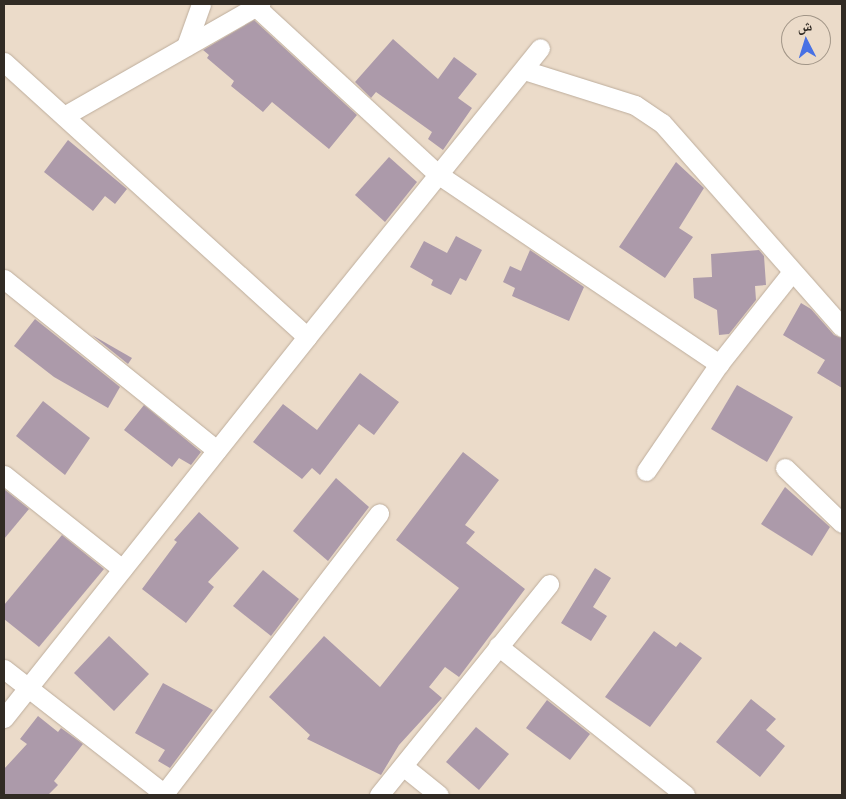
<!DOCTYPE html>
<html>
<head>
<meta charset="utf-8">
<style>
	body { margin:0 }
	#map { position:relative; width:846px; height:799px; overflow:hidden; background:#ebdbc9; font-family:"PT Sans","Noto Naskh Arabic",sans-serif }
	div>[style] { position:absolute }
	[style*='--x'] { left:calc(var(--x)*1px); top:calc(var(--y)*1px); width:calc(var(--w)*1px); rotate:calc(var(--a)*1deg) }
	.building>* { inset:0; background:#ac9aaa }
	.roads { filter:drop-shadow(0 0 1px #bdad9c) drop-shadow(0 0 1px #bdad9c) }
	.street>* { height:19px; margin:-9.5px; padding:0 9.5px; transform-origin:9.5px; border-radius:9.5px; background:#fff }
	span { translate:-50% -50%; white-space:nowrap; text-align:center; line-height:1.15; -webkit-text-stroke:5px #ebdbc9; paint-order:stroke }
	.frame { position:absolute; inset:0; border:5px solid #312b24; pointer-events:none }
	.north { position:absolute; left:781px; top:15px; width:50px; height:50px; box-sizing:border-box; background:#ebdbc9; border:1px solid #a19587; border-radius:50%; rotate:355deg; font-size:14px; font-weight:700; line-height:20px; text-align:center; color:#312b24 }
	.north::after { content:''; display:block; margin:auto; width:18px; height:22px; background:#4871e4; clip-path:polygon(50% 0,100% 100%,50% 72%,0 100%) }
</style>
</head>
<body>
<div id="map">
	<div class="building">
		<i style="clip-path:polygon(254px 20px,357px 115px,329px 149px,272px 102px,263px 112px,231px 86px,234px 81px,207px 58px,209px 55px,203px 50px)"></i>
		<i style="clip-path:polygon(393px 39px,438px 79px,454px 57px,477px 74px,458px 98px,472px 108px,443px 150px,428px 139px,432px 132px,376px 92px,371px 98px,355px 82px)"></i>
		<i style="clip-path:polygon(68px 140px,127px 189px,115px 204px,105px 196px,93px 211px,44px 172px)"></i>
		<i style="clip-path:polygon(389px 157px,417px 182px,385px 222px,355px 195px)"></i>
		<i style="clip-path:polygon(676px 162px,704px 188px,679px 228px,693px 237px,665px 278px,619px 247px)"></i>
		<i style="clip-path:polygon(456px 236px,482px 250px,466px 281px,460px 278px,451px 295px,431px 285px,433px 280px,410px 267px,424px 241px,447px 253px)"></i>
		<i style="clip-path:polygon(530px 250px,584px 287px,569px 321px,512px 296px,515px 288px,503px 282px,510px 266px,521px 271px)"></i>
		<i style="clip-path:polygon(759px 250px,764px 256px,766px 285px,755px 286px,756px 300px,729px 334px,719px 335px,717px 310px,694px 298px,693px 278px,712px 277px,711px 254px)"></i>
		<i style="clip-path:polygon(801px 303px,811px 309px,834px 335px,842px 338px,842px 388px,817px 373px,825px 360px,783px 335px)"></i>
		<i style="clip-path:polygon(35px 319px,120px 387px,108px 408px,54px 377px,14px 346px)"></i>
		<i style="clip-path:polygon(92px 335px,132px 358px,128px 364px)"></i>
		<i style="clip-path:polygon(360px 373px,399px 402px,374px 435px,359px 424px,320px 475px,312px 468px,302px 479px,253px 442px,283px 404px,317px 430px)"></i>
		<i style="clip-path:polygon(737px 385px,793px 417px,767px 462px,711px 429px)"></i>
		<i style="clip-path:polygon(43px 401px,90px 438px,65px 475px,16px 436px)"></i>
		<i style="clip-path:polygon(144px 405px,201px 452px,191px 465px,179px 458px,172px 467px,124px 430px)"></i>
		<i style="clip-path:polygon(463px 452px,499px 480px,465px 525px,475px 532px,466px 543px,525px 589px,459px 677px,445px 667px,429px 687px,442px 698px,399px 745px,381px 775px,307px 739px,310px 735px,269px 697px,324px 636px,380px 687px,459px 588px,396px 540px)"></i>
		<i style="clip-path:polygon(336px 478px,369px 507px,328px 561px,293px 531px)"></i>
		<i style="clip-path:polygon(785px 487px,830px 527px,812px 556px,761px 524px)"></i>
		<i style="clip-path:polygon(4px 489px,29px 509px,4px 539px)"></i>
		<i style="clip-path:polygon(199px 512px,239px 548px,208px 582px,214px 587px,186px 623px,142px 589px,177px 542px,174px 540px)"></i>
		<i style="clip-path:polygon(62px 535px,104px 569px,39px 647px,4px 619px,4px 605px)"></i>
		<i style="clip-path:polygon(595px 568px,611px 578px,593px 607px,607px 616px,591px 641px,561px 623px)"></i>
		<i style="clip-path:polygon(263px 570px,299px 599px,271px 636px,233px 606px)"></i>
		<i style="clip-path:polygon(654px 631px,676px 647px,680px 642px,702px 658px,650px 727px,605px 697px)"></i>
		<i style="clip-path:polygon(109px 636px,149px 674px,114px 711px,74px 673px)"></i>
		<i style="clip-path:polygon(163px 683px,213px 710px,170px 768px,158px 761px,165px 750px,135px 733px)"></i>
		<i style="clip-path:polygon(751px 699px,776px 719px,766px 730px,785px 746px,760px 777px,716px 742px)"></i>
		<i style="clip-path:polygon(547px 700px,590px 734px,570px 760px,526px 728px)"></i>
		<i style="clip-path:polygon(38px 716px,58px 732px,61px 728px,83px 744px,54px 781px,58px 785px,48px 795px,4px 795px,4px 769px,27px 744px,20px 739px)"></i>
		<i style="clip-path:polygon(476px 727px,509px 754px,479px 790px,446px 762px)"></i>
	</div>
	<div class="roads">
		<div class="street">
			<i style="--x:255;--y:6;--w:250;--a:42.6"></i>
			<i style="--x:439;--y:175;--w:338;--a:34"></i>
			<i style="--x:186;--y:46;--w:45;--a:-70.3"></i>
			<i style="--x:4;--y:62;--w:409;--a:42.2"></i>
			<i style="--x:307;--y:337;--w:487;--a:128.5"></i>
			<i style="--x:524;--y:70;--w:116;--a:17.5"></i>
			<i style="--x:635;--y:105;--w:32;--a:34"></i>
			<i style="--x:662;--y:123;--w:272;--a:48.6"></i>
			<i style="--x:64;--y:116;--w:226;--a:-29.7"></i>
			<i style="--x:4;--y:279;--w:273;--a:38.8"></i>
			<i style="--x:307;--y:337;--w:371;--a:-51.1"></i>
			<i style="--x:785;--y:468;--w:79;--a:44"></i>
			<i style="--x:646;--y:471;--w:130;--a:-55.7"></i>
			<i style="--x:719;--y:364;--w:117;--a:-51.6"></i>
			<i style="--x:4;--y:475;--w:151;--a:38.5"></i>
			<i style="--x:498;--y:646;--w:239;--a:38.5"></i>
			<i style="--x:4;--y:669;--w:205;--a:37.9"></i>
			<i style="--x:403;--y:766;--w:46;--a:38.9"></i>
			<i style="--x:163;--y:795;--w:355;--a:-52.5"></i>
			<i style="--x:379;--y:795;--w:271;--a:-51.1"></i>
		</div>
	</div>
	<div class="frame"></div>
	<div class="north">ش</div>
</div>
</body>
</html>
